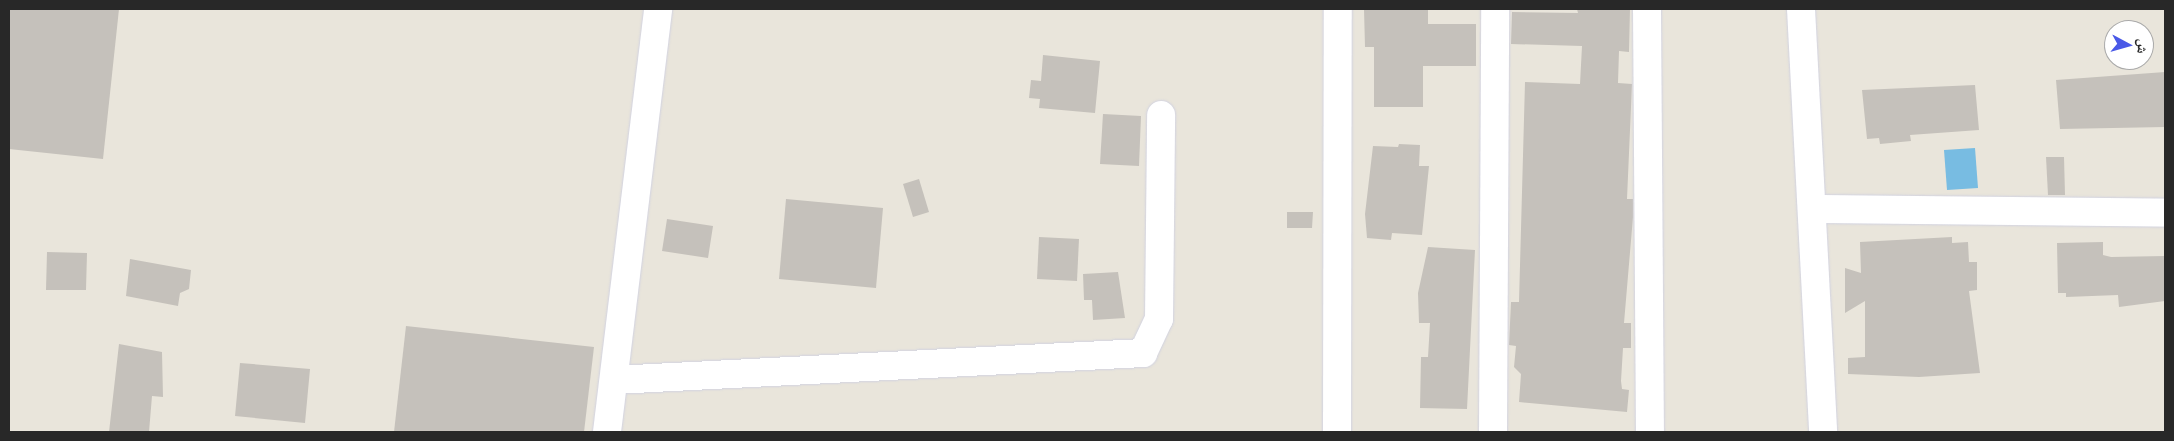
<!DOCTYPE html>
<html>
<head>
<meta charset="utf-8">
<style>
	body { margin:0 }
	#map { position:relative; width:2174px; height:441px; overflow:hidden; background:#e9e5db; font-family:Quicksand,"Noto Naskh Arabic",sans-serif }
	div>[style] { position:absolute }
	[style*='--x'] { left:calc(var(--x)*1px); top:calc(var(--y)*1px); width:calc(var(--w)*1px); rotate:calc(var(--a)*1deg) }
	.water>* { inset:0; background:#78bce2 }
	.building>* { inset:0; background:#c5c1bb }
	.roads { filter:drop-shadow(0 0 1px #d1d2e0) drop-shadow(0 0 1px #d1d2e0) }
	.minor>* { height:28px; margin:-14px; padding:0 14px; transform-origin:14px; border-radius:14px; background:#fff }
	span { translate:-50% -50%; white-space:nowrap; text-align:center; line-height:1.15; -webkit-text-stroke:4.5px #fff; paint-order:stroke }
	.frame { position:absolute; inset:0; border:10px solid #282828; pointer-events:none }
	.north { position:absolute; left:2104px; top:20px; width:50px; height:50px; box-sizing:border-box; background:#fff; border:1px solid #a9a9a9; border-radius:50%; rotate:96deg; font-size:14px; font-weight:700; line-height:20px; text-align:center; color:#282828 }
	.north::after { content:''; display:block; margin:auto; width:18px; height:22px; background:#4a59e7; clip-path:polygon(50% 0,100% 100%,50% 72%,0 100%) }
</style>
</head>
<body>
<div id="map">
	<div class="water">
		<i style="clip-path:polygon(1975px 148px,1978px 188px,1947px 190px,1944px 150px)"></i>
	</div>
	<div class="building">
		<i style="clip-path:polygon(9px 9px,119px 9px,103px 159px,9px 149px)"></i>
		<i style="clip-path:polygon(1364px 9px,1428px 9px,1428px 24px,1476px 24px,1476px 66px,1423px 66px,1423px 107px,1374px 107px,1374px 47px,1365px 47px)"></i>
		<i style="clip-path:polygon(1577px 9px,1630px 9px,1629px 52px,1619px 51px,1618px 83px,1632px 84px,1627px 199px,1633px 199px,1633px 217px,1624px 323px,1631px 323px,1631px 348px,1623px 348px,1621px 381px,1622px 389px,1629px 390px,1627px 412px,1519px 402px,1521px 374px,1514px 367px,1516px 346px,1509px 345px,1511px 302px,1519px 302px,1525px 82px,1580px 84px,1582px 46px,1511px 44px,1512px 12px,1578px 13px)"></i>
		<i style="clip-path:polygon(1043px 55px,1100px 61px,1095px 113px,1039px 108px,1040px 99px,1029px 98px,1031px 80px,1041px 81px)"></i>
		<i style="clip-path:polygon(2165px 72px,2165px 127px,2060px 129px,2056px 80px)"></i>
		<i style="clip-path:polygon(1975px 85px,1979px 130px,1910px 135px,1911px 141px,1880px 144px,1879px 138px,1867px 139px,1862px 90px)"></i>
		<i style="clip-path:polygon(1103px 114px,1141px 116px,1139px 166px,1100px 164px)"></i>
		<i style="clip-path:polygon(1399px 144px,1420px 145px,1419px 166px,1429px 166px,1422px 235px,1392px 233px,1391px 240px,1367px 238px,1365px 214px,1373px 146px,1398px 147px)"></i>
		<i style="clip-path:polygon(2046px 157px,2064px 157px,2065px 195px,2048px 195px)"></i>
		<i style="clip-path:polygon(919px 179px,929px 212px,913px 217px,903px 184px)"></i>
		<i style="clip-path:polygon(786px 199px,883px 208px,876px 288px,779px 279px)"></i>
		<i style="clip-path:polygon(1287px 212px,1313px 212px,1312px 228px,1287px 228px)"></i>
		<i style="clip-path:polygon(667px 219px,713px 226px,708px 258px,662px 251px)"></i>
		<i style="clip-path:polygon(1039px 237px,1079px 239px,1077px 281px,1037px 279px)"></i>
		<i style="clip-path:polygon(1952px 237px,1952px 243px,1968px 242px,1969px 262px,1977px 262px,1977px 290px,1969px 291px,1980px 373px,1919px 377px,1848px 374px,1848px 358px,1865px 357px,1865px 301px,1845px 313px,1845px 268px,1861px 273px,1860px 242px)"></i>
		<i style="clip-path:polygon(2103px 242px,2103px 255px,2111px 257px,2165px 256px,2165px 301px,2119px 307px,2118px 295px,2066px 297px,2066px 293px,2058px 293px,2057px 243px)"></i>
		<i style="clip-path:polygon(1428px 247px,1475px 250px,1467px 409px,1420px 408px,1421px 357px,1428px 357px,1430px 323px,1419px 323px,1418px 293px)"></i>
		<i style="clip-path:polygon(47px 252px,87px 253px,86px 290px,46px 290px)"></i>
		<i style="clip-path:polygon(130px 259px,191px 270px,189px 289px,180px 293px,178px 306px,126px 296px)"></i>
		<i style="clip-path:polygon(1118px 272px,1125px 318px,1093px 320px,1092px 300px,1084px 300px,1083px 274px)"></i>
		<i style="clip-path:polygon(406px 326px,594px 347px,584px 432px,394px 432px)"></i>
		<i style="clip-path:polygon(119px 344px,162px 352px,163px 397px,152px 396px,149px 432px,109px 432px)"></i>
		<i style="clip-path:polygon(240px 363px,310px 369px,305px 423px,235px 416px)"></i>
	</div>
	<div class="roads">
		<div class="minor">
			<i style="--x:1647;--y:9;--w:423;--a:89.6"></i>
			<i style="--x:1801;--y:9;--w:424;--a:87"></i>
			<i style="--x:1812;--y:209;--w:353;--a:0.6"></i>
			<i style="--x:614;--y:380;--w:530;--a:-2.92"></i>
			<i style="--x:1143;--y:353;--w:38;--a:-65"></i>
			<i style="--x:1159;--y:319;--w:204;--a:-89.4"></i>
			<i style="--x:607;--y:432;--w:426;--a:-83.1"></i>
			<i style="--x:1337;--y:432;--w:423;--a:-89.9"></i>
			<i style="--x:1493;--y:432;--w:423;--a:-89.7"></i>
		</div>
	</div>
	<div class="frame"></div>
	<div class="north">ش</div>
</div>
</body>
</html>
